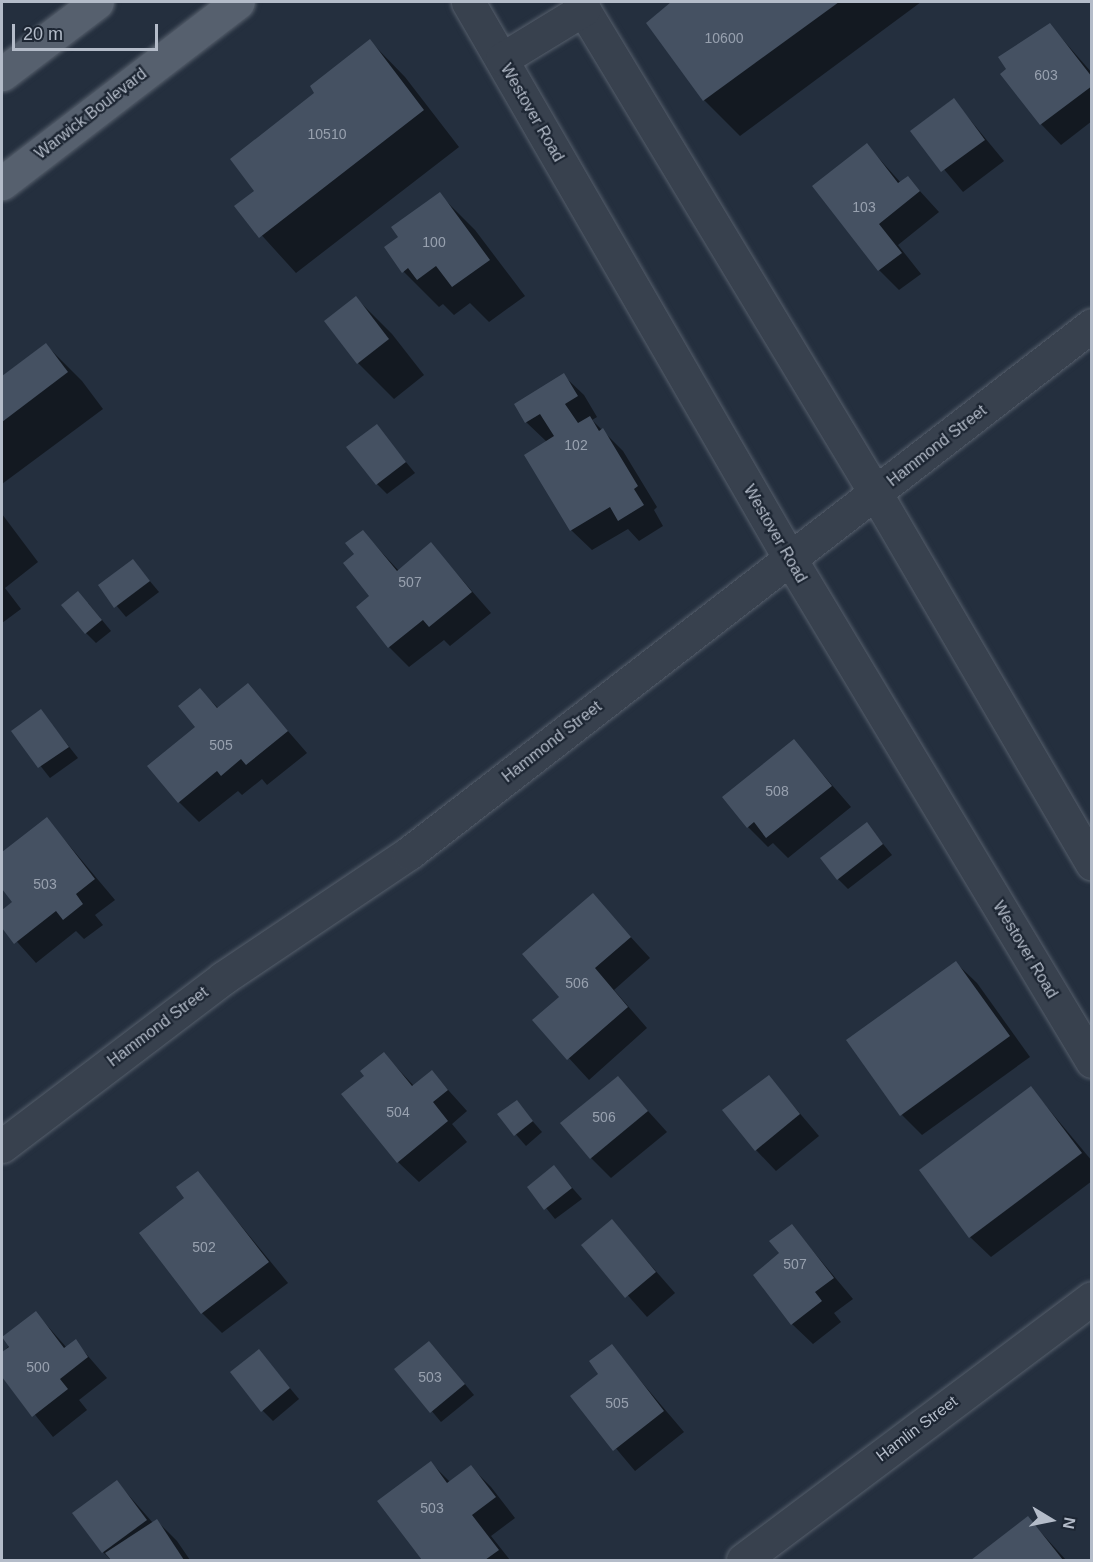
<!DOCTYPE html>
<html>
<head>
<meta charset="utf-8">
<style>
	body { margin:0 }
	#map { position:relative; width:1093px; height:1562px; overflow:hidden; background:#242f3e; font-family:Arial,sans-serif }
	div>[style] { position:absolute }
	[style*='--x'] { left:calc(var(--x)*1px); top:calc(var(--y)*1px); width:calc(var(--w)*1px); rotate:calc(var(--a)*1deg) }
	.shadow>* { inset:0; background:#0007 }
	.building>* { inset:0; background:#455162 }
	.roads { filter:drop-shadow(0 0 2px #565f6c) drop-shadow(0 0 2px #565f6c) }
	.street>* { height:33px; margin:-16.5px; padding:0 16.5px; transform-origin:16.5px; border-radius:16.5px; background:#38414e }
	.primary>* { height:33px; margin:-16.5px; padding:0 16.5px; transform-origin:16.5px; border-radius:16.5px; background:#56606e }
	span { translate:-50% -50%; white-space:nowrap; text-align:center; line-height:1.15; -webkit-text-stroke:4.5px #1d2633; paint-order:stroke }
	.number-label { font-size:14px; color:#98a1af }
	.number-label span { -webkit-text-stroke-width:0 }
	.street-label { font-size:16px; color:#b4bcc9 }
	.frame { position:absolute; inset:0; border:3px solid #b4bcc9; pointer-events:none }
	.north { position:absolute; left:1021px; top:1490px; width:60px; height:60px; -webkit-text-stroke:4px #1d2633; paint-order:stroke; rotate:100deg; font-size:16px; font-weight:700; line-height:24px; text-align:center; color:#b4bcc9 }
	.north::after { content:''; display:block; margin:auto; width:21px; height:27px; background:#b4bcc9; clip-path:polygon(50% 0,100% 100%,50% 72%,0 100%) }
	.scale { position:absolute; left:12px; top:24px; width:146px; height:27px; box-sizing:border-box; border:3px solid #b4bcc9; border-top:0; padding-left:8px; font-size:18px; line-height:21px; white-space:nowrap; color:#b4bcc9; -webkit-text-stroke:4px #1d2633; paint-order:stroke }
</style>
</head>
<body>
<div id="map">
	<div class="shadow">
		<i style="clip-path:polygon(673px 2px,921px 2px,740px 136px,704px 100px,648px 23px)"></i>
		<i style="clip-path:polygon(1050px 25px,1092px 73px,1092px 121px,1061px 145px,1041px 124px)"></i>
		<i style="clip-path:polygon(370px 41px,405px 77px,459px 147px,296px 273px,236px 207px,256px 191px,316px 93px)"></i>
		<i style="clip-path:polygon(953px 99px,1004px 161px,963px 192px,912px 131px)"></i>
		<i style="clip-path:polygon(867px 145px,901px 183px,908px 178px,939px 212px,898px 245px,921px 274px,899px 290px,879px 270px)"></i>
		<i style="clip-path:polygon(439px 194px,475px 230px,525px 296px,489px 322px,470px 303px,454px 315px,443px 304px,439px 307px,404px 272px,400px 237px)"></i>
		<i style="clip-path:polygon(356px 298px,392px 334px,424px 375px,394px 399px,358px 363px)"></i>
		<i style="clip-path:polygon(46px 345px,82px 381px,103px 409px,2px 484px,2px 378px)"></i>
		<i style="clip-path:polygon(563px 375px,584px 395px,597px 417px,592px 420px,623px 451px,657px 507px,654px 510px,663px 526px,639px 541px,628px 529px,592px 550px,571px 530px,547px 442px,526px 422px)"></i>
		<i style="clip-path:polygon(376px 426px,415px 473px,387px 494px,377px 484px)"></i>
		<i style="clip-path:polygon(2px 514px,38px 562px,5px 588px,21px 609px,2px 623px)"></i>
		<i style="clip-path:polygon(363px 532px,399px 571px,431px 544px,491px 613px,450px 646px,444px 640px,409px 667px,389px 647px,356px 554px)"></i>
		<i style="clip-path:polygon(133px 561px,159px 592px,126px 617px,100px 586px)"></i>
		<i style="clip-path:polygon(88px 603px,111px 631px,96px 643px,86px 633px)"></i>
		<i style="clip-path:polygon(248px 685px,307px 753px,267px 785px,262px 779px,242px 795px,238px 791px,199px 822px,179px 802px,197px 727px,200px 690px,219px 709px)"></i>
		<i style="clip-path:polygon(41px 711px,78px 758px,50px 778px,13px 731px)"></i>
		<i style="clip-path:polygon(794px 741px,851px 807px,788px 858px,773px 843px,768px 847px,748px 827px)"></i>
		<i style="clip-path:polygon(47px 819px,115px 900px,95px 915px,103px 925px,84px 939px,76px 931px,36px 963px,2px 925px,2px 912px,14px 903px,2px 887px,2px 854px)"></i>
		<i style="clip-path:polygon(867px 824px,892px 855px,848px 889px,838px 879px)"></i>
		<i style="clip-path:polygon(592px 895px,650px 958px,614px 990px,647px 1028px,589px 1080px,534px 1020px,561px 997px)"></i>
		<i style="clip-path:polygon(956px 963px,977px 983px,1030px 1057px,922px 1135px,902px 1115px)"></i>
		<i style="clip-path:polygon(384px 1054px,414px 1086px,432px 1072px,467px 1111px,452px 1124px,467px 1142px,419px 1182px,398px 1162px,366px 1076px)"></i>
		<i style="clip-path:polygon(769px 1077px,819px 1136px,776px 1171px,756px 1150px)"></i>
		<i style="clip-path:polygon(618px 1078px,667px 1132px,611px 1178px,591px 1158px)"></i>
		<i style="clip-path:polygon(1031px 1088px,1092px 1161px,1092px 1181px,991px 1257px,970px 1237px)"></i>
		<i style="clip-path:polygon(516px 1102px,542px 1132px,526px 1146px,499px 1115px)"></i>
		<i style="clip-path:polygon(554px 1167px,582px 1199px,555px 1219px,529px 1187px)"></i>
		<i style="clip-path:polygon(198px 1173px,288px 1283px,222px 1333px,202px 1313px,186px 1198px)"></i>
		<i style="clip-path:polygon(612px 1221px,675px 1293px,647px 1317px,583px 1245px)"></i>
		<i style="clip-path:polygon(792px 1226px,853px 1299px,834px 1313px,841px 1322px,813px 1344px,792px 1324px,781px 1253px)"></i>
		<i style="clip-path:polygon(36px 1313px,67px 1348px,75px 1341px,107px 1378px,79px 1400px,87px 1410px,53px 1437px,2px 1374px,2px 1354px)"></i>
		<i style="clip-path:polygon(611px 1346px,684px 1432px,635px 1471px,572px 1396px,600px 1374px)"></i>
		<i style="clip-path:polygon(259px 1351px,299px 1399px,273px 1421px,263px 1411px)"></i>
		<i style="clip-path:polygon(439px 1353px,474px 1395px,441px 1422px,397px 1370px)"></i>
		<i style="clip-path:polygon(431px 1463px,451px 1483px,471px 1467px,491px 1487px,515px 1518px,491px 1536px,510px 1560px,423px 1560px,379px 1501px)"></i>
		<i style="clip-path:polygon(117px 1482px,153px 1523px,157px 1521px,177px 1541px,190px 1560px,111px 1560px,103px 1552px)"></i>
		<i style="clip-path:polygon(1028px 1518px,1066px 1560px,974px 1560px)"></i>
	</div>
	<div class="building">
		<i style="clip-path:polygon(671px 2px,839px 2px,703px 101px,646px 23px)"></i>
		<i style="clip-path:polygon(1050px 23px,1092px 77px,1092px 86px,1040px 125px,1000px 74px,1006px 69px,998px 57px)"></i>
		<i style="clip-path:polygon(370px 39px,424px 110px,259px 238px,234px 206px,254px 191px,230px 159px,314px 93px,310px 86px)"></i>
		<i style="clip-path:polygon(954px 98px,985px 140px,941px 172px,910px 131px)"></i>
		<i style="clip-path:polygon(867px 143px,898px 183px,908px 176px,920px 191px,879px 224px,902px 253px,878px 271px,812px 186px)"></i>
		<i style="clip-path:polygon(440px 192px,490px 260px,452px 287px,436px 266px,417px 280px,408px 268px,402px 273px,384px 247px,398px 237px,391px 227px)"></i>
		<i style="clip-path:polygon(356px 296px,389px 339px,357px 364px,324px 321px)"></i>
		<i style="clip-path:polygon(46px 343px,68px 372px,2px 422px,2px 376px)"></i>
		<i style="clip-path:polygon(564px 373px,578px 396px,565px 404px,578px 423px,590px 416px,599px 431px,603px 428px,638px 486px,634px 489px,644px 505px,618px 521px,610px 507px,570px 531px,524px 455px,554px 436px,540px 414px,525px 423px,514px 404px)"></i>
		<i style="clip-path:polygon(377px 424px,406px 462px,376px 485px,346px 447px)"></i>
		<i style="clip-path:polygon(363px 530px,397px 571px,431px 542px,472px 592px,429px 627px,423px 620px,388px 648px,356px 607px,369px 596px,343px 563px,354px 554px,345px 543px)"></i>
		<i style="clip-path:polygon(133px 559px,150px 581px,114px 608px,98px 585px)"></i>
		<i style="clip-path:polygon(78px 591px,102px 620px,85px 634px,61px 605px)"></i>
		<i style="clip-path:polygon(248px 683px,288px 731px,246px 765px,241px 759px,221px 776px,217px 771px,178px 803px,147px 766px,195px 727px,178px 706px,200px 688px,217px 708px)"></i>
		<i style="clip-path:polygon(41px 709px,69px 747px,38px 768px,11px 731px)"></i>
		<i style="clip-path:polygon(794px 739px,832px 786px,766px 838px,754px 822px,747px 828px,722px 797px)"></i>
		<i style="clip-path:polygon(47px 817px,95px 879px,76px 894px,83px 904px,63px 920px,56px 911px,14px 944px,2px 928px,2px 910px,12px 902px,2px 889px,2px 852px)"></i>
		<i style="clip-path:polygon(867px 822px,883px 844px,837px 880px,820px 858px)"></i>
		<i style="clip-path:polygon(593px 893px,631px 937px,595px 968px,628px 1007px,567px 1060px,532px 1020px,559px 997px,522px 954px)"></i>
		<i style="clip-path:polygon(956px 961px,1010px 1036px,900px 1116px,846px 1040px)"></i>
		<i style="clip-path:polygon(384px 1052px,412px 1086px,432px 1070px,448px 1090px,433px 1102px,448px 1121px,397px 1163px,341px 1094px,364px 1076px,360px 1071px)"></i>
		<i style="clip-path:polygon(769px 1075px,800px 1114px,755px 1151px,722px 1110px)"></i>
		<i style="clip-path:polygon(618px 1076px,648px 1111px,590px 1159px,560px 1123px)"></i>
		<i style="clip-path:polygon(1031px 1086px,1082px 1153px,969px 1238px,919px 1170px)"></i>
		<i style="clip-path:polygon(517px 1100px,533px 1121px,514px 1136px,497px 1114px)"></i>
		<i style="clip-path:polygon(554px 1165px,572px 1188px,544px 1210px,527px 1187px)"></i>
		<i style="clip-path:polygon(198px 1171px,269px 1262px,201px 1314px,139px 1233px,184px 1198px,176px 1187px)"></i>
		<i style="clip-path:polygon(612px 1219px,656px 1272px,625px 1298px,581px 1245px)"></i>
		<i style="clip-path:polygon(792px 1224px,834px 1278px,815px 1292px,822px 1301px,791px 1325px,753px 1275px,779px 1253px,769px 1241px)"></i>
		<i style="clip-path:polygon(36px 1311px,64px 1348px,76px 1339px,88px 1357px,60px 1379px,68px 1389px,32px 1417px,2px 1377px,2px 1352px,9px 1347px,2px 1337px)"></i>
		<i style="clip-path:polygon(429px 1341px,465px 1384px,430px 1413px,394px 1369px)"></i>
		<i style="clip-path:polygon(612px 1344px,664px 1411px,613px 1451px,570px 1396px,598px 1374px,589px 1361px)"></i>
		<i style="clip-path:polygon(259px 1349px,290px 1388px,261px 1412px,230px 1372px)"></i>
		<i style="clip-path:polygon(431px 1461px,447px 1483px,471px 1465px,496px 1497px,472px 1515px,499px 1550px,485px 1560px,422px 1560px,377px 1501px)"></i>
		<i style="clip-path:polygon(117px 1480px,147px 1520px,102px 1553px,72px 1513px)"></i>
		<i style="clip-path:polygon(1028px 1516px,1063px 1560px,971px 1560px)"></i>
		<i style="clip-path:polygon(157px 1519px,184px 1560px,111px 1560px,105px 1553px)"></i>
	</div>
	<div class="roads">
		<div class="street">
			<i style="--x:468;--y:2;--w:641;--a:59.96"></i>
			<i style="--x:789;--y:557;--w:588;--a:58.99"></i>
			<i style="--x:579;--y:2;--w:575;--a:58.88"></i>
			<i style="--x:876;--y:494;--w:428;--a:59.7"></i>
			<i style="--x:502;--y:59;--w:96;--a:-31.4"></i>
			<i style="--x:2;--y:1146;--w:278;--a:-37.2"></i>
			<i style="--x:223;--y:978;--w:224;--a:-33.9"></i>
			<i style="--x:409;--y:853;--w:863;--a:-37.71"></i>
			<i style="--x:743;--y:1560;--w:436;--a:-36.9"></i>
		</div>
		<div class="primary">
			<i style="--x:2;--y:74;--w:119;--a:-37.2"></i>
			<i style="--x:2;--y:183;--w:297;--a:-37.5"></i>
		</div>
	</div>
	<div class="number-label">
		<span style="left:724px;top:38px">10600</span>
		<span style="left:1046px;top:75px">603</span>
		<span style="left:327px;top:134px">10510</span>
		<span style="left:864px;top:207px">103</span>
		<span style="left:434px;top:242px">100</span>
		<span style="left:576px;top:445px">102</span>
		<span style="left:410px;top:582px">507</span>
		<span style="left:221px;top:745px">505</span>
		<span style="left:777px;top:791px">508</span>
		<span style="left:45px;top:884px">503</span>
		<span style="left:577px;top:983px">506</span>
		<span style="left:398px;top:1112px">504</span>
		<span style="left:604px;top:1117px">506</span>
		<span style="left:204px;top:1247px">502</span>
		<span style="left:795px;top:1264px">507</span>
		<span style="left:38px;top:1367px">500</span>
		<span style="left:430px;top:1377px">503</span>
		<span style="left:617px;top:1403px">505</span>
		<span style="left:432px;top:1508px">503</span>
	</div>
	<div class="street-label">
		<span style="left:532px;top:113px;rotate:60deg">Westover Road</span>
		<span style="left:91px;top:114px;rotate:-38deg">Warwick Boulevard</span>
		<span style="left:937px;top:446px;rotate:-38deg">Hammond Street</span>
		<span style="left:775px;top:534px;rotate:60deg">Westover Road</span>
		<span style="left:552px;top:742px;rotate:-38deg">Hammond Street</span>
		<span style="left:1025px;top:950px;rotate:59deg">Westover Road</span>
		<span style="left:158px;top:1027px;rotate:-37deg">Hammond Street</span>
		<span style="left:917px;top:1429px;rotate:-37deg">Hamlin Street</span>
	</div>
	<div class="frame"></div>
	<div class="north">N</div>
	<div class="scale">20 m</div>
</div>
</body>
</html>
